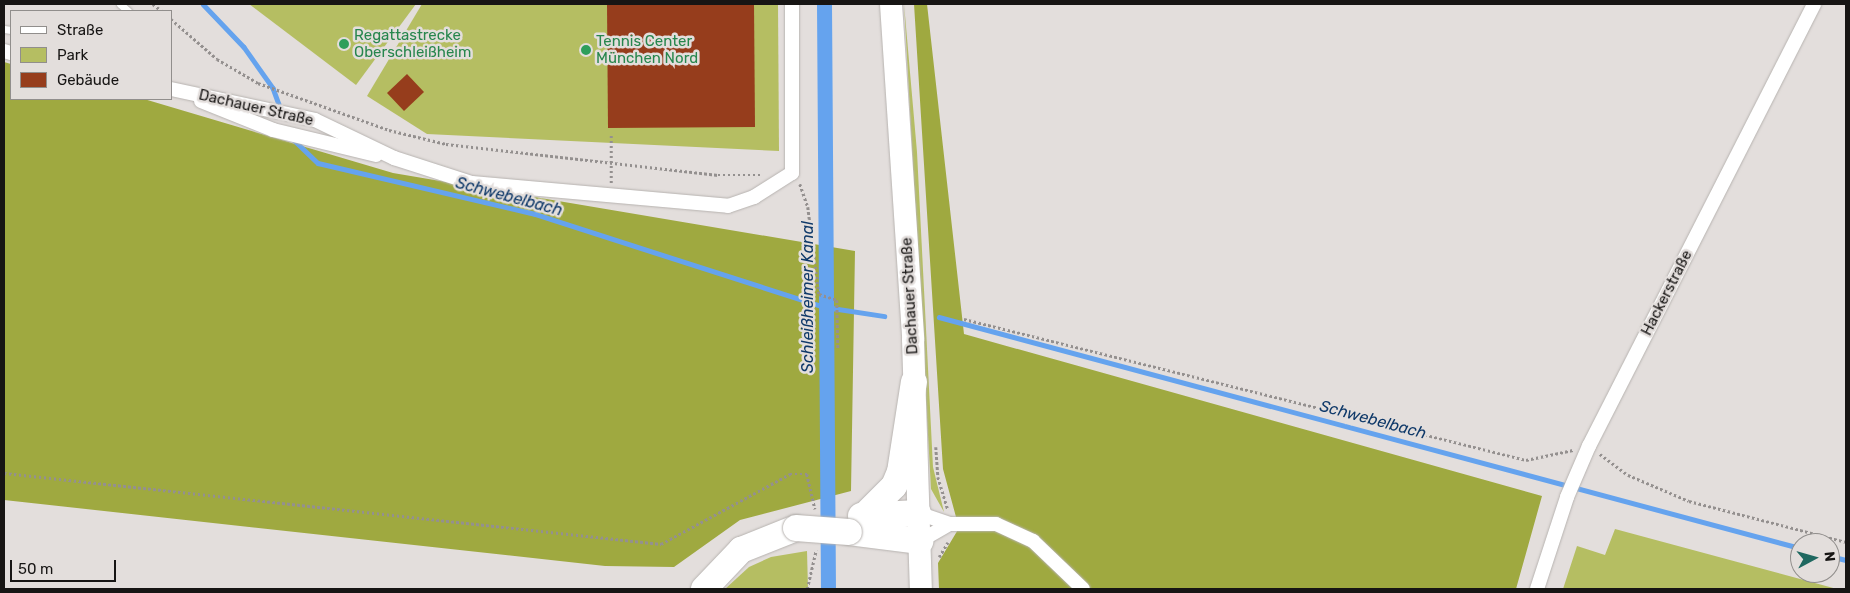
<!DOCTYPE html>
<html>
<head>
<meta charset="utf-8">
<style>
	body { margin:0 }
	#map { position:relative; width:1850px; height:593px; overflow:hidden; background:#e3dedc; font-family:Rubik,sans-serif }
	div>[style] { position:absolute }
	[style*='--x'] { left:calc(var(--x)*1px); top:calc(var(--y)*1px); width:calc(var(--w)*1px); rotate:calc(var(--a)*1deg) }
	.green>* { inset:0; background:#b5be62 }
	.forest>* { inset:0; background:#9fa940 }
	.stream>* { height:4.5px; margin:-2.25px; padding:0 2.25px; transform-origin:2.25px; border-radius:2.25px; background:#65a3ee }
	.canal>* { height:15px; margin:-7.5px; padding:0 7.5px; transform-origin:7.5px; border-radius:7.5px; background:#65a3ee }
	.building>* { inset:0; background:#963d1c }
	.path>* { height:2.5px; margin-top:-1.25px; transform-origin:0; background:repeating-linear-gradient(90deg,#94908f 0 2.5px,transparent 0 5px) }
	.roads { filter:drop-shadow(0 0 1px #b7b3b0) drop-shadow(0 0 1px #b7b3b0) }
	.service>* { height:7px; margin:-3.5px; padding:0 3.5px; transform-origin:3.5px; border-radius:3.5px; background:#fff }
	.minor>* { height:14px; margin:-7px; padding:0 7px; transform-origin:7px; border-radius:7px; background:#fff }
	.primary>* { height:22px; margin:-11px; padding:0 11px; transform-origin:11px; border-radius:11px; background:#fff }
	.motorway>* { height:26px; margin:-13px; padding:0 13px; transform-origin:13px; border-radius:13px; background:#fff }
	.bridges { filter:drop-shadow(0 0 1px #b7b3b0) drop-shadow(0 0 1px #b7b3b0) }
	.motorway-bridge>* { height:26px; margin:-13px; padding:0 13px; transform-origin:13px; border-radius:13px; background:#fff }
	.dots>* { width:14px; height:14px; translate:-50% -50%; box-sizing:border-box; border:2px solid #e3dedc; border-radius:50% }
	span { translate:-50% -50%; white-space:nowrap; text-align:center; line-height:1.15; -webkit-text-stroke:5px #e3dedc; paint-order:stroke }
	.leisure-label { font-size:15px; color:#27864d }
	.left { translate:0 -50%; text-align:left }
	.street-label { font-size:15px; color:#171514 }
	.water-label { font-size:16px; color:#0f3969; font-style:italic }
	.frame { position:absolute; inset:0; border:5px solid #171514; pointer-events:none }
	.legend { position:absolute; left:10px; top:10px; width:162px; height:90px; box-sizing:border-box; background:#e3dedc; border:1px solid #918e8c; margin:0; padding:6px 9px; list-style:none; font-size:15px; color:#171514 }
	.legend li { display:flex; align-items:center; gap:10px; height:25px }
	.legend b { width:25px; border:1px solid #918e8c }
	.north { position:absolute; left:1790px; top:533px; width:50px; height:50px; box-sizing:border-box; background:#e3dedc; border:1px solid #918e8c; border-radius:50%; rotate:84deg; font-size:14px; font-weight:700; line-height:20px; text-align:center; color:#171514 }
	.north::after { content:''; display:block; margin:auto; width:18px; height:22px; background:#1f6860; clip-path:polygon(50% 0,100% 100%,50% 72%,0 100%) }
	.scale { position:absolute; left:10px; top:560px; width:106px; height:22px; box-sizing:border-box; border:2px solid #171514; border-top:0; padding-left:6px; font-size:15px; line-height:18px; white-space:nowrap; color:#171514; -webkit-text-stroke:4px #e3dedc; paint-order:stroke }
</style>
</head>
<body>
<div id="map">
	<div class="green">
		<i style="clip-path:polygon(249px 4px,416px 4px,356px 85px)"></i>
		<i style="clip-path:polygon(422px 4px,778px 4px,779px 151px,427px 134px,367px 96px)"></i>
		<i style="clip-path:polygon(904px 4px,917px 152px,933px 467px,944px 512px,931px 489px)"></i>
		<i style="clip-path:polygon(1615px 529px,1837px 589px,1563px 589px,1577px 546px,1605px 555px)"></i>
		<i style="clip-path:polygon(807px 551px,808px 589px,725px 589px,749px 567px,771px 557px)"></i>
	</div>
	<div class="forest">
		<i style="clip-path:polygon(914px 4px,927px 4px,964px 334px,1542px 496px,1516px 589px,939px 589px,938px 563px,959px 528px,943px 469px)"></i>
		<i style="clip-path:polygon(4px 62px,11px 64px,11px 99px,144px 99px,393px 173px,855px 251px,851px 491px,740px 520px,674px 567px,605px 566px,4px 500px)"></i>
	</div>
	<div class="stream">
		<i style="--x:203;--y:4;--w:59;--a:46.4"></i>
		<i style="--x:244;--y:47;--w:50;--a:54.7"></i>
		<i style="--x:273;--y:88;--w:23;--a:70"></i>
		<i style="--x:292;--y:138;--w:36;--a:44"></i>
		<i style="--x:318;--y:163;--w:223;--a:13.2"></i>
		<i style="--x:535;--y:214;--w:305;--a:17.8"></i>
		<i style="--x:825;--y:307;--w:60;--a:8.7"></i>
		<i style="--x:939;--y:317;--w:891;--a:15.02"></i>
		<i style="--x:1830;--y:556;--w:16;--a:14"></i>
	</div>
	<div class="canal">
		<i style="--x:824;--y:4;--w:585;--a:89.61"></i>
	</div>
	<div class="building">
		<i style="clip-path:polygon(607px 4px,754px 4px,755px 127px,608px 128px)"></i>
		<i style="clip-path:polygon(407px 74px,424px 92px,404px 111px,387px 93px)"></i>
	</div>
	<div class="path">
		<i style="--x:153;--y:4;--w:11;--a:38"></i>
		<i style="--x:171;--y:19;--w:61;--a:41"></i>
		<i style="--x:217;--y:59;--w:48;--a:30.3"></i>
		<i style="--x:258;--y:83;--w:139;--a:19.7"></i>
		<i style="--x:389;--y:130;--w:59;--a:13.8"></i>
		<i style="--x:446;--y:144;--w:274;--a:6.5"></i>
		<i style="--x:718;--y:175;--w:43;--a:0"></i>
		<i style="--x:611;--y:183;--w:49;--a:-90"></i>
		<i style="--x:800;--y:184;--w:24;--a:71"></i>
		<i style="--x:808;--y:207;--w:88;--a:82.8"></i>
		<i style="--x:819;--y:294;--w:19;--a:18"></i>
		<i style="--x:837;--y:300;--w:49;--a:88.8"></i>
		<i style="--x:964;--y:319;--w:579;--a:14.08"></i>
		<i style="--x:1526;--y:460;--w:48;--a:-12"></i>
		<i style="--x:936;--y:447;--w:30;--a:86"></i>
		<i style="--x:938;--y:477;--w:34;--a:73"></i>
		<i style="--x:1600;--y:454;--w:35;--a:37"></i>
		<i style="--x:1628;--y:475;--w:66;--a:23.1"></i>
		<i style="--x:1689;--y:501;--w:162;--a:14.6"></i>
		<i style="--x:4;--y:473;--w:661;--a:6.17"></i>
		<i style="--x:661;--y:544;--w:147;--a:-28.5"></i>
		<i style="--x:790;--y:474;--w:17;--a:0"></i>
		<i style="--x:807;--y:474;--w:36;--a:77"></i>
		<i style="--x:939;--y:557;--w:17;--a:-59"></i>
		<i style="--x:807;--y:589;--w:40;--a:-77"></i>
	</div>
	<div class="roads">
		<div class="service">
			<i style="--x:120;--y:4;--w:11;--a:41"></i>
			<i style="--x:4;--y:29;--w:7;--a:8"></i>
		</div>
		<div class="minor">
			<i style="--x:4;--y:51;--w:7;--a:16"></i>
			<i style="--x:171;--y:89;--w:147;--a:12.1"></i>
			<i style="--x:315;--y:120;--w:88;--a:25.7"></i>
			<i style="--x:394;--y:158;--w:82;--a:17.8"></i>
			<i style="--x:472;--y:183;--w:257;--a:5.1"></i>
			<i style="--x:728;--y:206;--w:28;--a:-19"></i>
			<i style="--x:754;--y:197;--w:45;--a:-32.3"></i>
			<i style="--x:792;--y:173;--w:169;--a:-90"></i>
			<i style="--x:201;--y:101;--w:78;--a:21.9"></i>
			<i style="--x:273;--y:130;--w:106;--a:13.6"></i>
			<i style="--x:918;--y:513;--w:34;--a:19"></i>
			<i style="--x:920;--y:541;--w:34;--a:-30"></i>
			<i style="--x:950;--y:524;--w:46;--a:0"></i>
			<i style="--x:996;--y:524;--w:41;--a:24.7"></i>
			<i style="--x:1033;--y:541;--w:69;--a:43.8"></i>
			<i style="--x:1537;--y:589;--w:97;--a:-71.9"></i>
			<i style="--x:1567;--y:497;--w:56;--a:-66.7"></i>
			<i style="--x:1589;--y:446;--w:496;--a:-63"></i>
		</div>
		<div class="primary">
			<i style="--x:891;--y:4;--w:336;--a:86.2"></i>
			<i style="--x:913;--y:339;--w:250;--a:88.2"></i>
		</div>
		<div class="motorway">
			<i style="--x:865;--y:515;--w:41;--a:-45"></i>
			<i style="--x:894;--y:486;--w:15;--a:-67"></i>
			<i style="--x:900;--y:472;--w:91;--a:-81.2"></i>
			<i style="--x:861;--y:516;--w:57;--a:-3"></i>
			<i style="--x:849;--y:532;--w:72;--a:7.2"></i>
			<i style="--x:704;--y:589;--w:54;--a:-46.5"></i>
			<i style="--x:741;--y:550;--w:59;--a:-21.8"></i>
		</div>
	</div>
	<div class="bridges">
		<div class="motorway-bridge">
			<i style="--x:796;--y:528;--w:53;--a:4.3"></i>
		</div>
	</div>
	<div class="dots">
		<i style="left:344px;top:44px;background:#2e9e5b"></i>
		<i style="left:586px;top:50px;background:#2e9e5b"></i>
	</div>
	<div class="leisure-label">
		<span class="left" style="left:354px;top:44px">Regattastrecke<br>Oberschleißheim</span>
		<span class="left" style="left:596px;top:50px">Tennis Center<br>München Nord</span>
	</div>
	<div class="street-label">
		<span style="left:256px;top:108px;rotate:13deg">Dachauer Straße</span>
		<span style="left:1667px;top:293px;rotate:-63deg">Hackerstraße</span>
		<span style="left:910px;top:296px;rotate:-93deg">Dachauer Straße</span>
	</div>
	<div class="water-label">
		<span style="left:509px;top:197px;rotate:15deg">Schwebelbach</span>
		<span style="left:808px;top:297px;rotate:-90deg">Schleißheimer Kanal</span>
		<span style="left:1373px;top:420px;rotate:15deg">Schwebelbach</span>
	</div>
	<div class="frame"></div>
	<ul class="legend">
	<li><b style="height:6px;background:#fff"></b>Straße</li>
	<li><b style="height:14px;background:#b5be62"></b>Park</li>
	<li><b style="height:14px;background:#963d1c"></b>Gebäude</li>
	</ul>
	<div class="north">N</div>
	<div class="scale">50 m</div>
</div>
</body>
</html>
